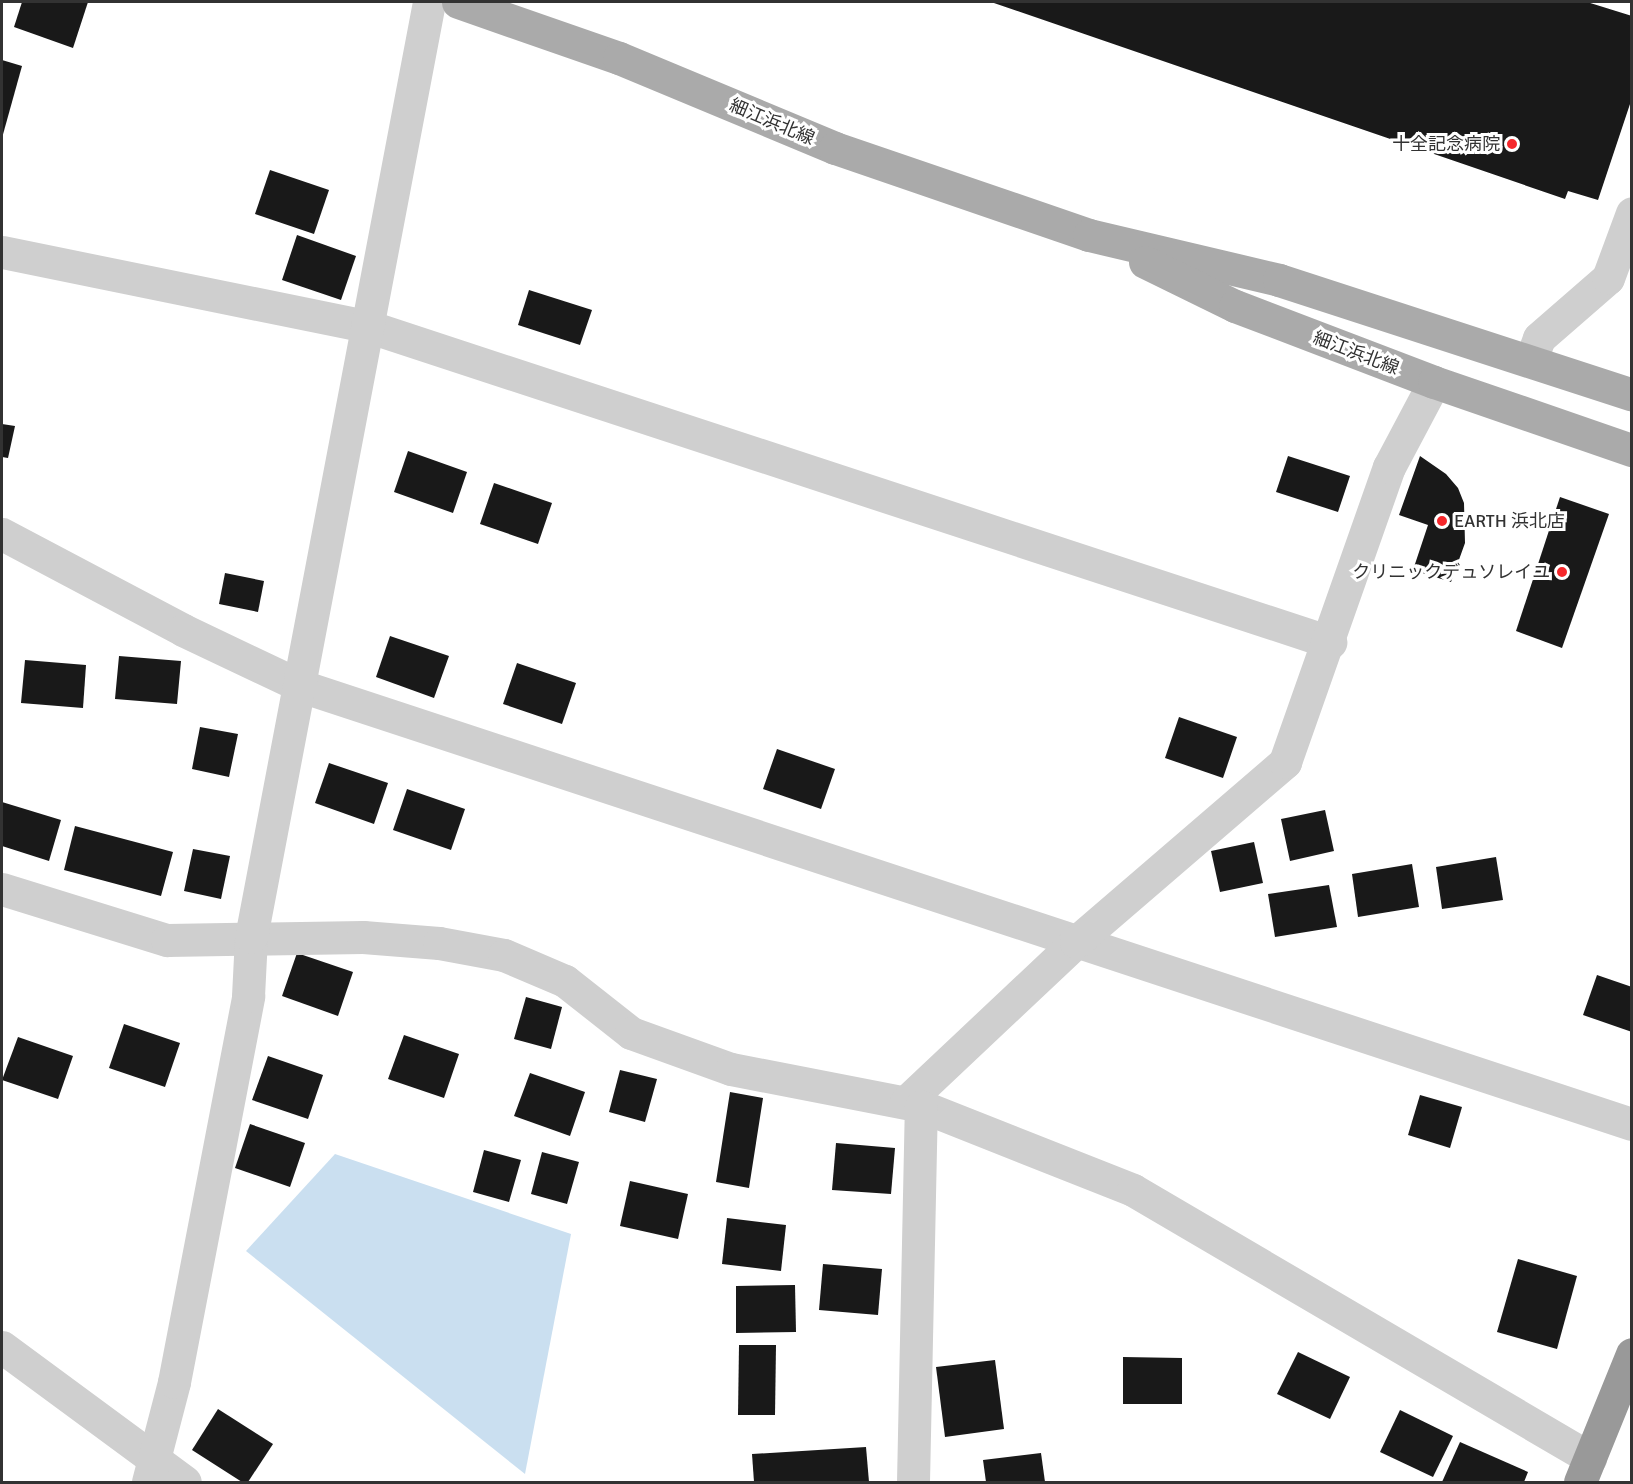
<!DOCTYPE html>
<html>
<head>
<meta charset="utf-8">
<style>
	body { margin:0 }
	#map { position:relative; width:1633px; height:1484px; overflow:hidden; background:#fff; font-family:Signika,"Noto Sans JP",sans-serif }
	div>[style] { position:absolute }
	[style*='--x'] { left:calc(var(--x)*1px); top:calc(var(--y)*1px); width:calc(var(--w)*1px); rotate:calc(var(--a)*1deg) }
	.water>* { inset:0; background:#cadff0 }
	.building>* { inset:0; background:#191919 }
	.minor>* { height:33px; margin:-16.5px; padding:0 16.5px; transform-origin:16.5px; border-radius:16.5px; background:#cfcfcf }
	.major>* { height:33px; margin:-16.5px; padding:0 16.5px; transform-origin:16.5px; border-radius:16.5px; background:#aaa }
	.highway>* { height:33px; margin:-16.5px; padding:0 16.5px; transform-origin:16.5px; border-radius:16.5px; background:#999 }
	.dots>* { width:16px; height:16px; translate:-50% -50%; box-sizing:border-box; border:3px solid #fff; border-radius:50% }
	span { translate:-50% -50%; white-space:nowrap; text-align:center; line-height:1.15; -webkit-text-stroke:6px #fff; paint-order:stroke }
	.street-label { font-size:18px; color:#323232 }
	.poi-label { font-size:18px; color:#323232 }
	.right { translate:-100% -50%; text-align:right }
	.left { translate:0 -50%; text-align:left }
	.frame { position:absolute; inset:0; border:3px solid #323232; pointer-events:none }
</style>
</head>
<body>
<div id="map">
	<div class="water">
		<i style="clip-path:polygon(335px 1154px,571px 1234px,525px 1474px,246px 1251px)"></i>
	</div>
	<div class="building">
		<i style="clip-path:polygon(22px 2px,88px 2px,73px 48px,14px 27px)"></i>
		<i style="clip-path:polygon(991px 2px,1587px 2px,1632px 16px,1632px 98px,1598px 200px,1568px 191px,1565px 199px)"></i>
		<i style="clip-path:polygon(2px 60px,22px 66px,2px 138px)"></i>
		<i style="clip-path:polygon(270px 170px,329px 190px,314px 234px,255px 214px)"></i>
		<i style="clip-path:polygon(297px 235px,356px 256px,341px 300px,282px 280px)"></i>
		<i style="clip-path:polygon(529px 290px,592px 310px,580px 345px,518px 325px)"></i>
		<i style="clip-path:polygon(2px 424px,15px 426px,8px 458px,2px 457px)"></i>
		<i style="clip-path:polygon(408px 451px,467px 472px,453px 513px,394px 492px)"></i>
		<i style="clip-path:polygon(1288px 456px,1350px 476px,1338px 512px,1276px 492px)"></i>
		<i style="clip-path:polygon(1420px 456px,1446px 474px,1458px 488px,1464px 503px,1465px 543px,1451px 582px,1413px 570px,1428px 525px,1399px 515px)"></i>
		<i style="clip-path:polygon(494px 483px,552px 503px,538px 544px,480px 524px)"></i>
		<i style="clip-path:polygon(1560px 497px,1609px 514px,1562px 648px,1516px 631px)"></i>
		<i style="clip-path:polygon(225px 573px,264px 581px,258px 612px,219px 604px)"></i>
		<i style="clip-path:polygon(390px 636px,449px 656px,434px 698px,376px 677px)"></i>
		<i style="clip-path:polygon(119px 656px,181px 661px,177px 704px,115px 699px)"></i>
		<i style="clip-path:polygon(25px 660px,86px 665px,83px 708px,21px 703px)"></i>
		<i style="clip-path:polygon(517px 663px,576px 683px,562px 724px,503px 704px)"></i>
		<i style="clip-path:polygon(1179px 717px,1237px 737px,1223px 778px,1165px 758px)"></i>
		<i style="clip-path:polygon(200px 727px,238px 734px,229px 777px,192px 769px)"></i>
		<i style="clip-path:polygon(777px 749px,835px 769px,821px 809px,763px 789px)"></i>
		<i style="clip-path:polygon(329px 763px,388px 783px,374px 824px,315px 803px)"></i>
		<i style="clip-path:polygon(407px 789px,465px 809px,451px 850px,393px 830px)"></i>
		<i style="clip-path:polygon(2px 802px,61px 820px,49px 861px,2px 846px)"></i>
		<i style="clip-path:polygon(1325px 810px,1334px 851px,1290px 861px,1281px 819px)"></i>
		<i style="clip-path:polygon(75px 826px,173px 852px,161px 896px,64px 870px)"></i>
		<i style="clip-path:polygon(1254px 842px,1263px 883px,1220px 892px,1211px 851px)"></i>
		<i style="clip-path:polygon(193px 849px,230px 856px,221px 899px,184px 891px)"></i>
		<i style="clip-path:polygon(1496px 857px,1503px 900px,1442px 909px,1436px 867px)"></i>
		<i style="clip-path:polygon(1412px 864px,1419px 907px,1358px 917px,1352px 874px)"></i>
		<i style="clip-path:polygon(1329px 885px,1337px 927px,1275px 937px,1268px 894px)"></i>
		<i style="clip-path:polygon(297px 953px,353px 972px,338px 1016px,282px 996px)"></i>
		<i style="clip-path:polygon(1597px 975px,1632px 987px,1632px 1032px,1583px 1015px)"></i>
		<i style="clip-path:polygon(526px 997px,562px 1007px,551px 1049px,514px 1039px)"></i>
		<i style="clip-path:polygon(124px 1024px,180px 1043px,165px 1087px,109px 1068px)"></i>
		<i style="clip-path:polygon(404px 1035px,459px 1054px,444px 1098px,388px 1079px)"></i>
		<i style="clip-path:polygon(18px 1037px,73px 1056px,58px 1099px,2px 1080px)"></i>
		<i style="clip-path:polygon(268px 1056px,323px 1075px,308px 1119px,252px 1100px)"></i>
		<i style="clip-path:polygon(620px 1070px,657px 1079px,645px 1122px,609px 1112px)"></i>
		<i style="clip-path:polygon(530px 1073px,585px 1092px,570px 1136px,514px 1116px)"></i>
		<i style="clip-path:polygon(730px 1092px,763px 1098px,749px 1188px,716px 1182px)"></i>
		<i style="clip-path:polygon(1420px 1095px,1462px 1107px,1450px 1148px,1408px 1135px)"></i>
		<i style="clip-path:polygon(250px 1124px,305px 1143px,290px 1187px,235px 1168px)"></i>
		<i style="clip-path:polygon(836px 1143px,895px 1148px,891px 1194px,832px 1190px)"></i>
		<i style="clip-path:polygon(484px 1150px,521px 1160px,509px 1202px,473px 1192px)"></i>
		<i style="clip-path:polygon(542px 1152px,579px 1162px,567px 1204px,531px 1194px)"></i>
		<i style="clip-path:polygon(630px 1181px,688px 1194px,678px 1239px,620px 1226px)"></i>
		<i style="clip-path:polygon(727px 1218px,786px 1225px,781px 1271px,722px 1264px)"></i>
		<i style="clip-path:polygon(1518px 1259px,1577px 1276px,1557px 1349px,1497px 1332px)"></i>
		<i style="clip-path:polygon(823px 1264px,882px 1269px,878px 1315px,819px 1310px)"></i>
		<i style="clip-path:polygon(795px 1285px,796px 1332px,736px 1333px,736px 1286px)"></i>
		<i style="clip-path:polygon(739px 1345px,776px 1345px,775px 1415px,738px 1415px)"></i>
		<i style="clip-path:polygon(1298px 1352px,1350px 1377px,1330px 1419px,1277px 1394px)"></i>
		<i style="clip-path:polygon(1123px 1357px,1182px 1358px,1182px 1404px,1123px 1404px)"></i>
		<i style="clip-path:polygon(995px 1360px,1004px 1429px,945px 1437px,936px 1367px)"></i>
		<i style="clip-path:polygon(218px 1409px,273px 1444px,248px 1482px,242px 1482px,192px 1450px)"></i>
		<i style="clip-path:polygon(1400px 1410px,1453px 1436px,1433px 1477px,1380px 1452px)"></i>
		<i style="clip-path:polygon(1460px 1442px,1528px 1472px,1524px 1482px,1442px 1482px)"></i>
		<i style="clip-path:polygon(866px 1447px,869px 1482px,754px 1482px,752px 1454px)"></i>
		<i style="clip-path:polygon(1041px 1453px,1045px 1482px,986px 1482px,983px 1460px)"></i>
	</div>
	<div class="minor">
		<i style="--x:2;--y:252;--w:372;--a:11.5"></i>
		<i style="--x:367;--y:326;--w:1014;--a:18.17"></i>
		<i style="--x:1531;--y:360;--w:23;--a:-70"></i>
		<i style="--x:1539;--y:338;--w:91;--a:-41"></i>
		<i style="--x:1608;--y:278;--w:69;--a:-69.7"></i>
		<i style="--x:2;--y:534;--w:205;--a:27.9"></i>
		<i style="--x:183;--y:630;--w:131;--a:25.4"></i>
		<i style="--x:301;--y:686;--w:1401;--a:18.22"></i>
		<i style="--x:2;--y:889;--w:173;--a:17.2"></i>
		<i style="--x:167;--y:940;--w:196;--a:-0.9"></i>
		<i style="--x:363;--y:937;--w:76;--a:4.5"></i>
		<i style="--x:439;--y:943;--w:66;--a:10.5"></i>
		<i style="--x:504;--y:955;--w:66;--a:23.1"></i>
		<i style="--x:565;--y:981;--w:84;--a:38.2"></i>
		<i style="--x:631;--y:1033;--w:106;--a:19.8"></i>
		<i style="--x:731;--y:1069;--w:194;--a:11"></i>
		<i style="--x:921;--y:1106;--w:228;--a:21.6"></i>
		<i style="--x:1133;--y:1190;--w:530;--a:30.39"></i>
		<i style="--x:906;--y:1102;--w:233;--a:-43.3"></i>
		<i style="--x:1076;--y:942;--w:276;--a:-40.7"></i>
		<i style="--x:1285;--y:762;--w:313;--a:-70.6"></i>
		<i style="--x:1389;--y:467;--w:96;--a:-62.1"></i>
		<i style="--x:2;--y:1347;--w:227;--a:36.4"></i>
		<i style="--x:148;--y:1482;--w:103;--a:-75.4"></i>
		<i style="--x:174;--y:1382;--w:393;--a:-79.1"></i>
		<i style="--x:248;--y:996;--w:59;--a:-87.1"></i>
		<i style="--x:251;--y:937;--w:952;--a:-79.22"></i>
		<i style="--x:913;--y:1482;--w:376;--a:-88.8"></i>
	</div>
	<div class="major">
		<i style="--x:458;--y:2;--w:170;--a:19.2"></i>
		<i style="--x:619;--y:58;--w:234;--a:22.6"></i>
		<i style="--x:835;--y:148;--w:268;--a:18.9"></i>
		<i style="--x:1089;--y:235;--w:195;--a:13.3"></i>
		<i style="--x:1279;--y:280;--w:371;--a:18"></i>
		<i style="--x:1145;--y:262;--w:100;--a:26.1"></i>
		<i style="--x:1235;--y:306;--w:213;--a:20.9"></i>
		<i style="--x:1434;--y:382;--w:209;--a:19"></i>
	</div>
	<div class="highway">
		<i style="--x:1580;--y:1482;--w:138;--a:-67.9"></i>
	</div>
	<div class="dots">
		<i style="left:1512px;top:144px;background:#f5272b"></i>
		<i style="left:1442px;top:521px;background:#f5272b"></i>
		<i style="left:1562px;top:572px;background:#f5272b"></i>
	</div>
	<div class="street-label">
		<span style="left:772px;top:122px;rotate:23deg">細江浜北線</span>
		<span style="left:1356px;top:353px;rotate:21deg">細江浜北線</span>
	</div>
	<div class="poi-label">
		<span class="right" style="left:1500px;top:144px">十全記念病院</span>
		<span class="left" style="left:1454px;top:521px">EARTH 浜北店</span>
		<span class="right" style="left:1550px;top:572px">クリニックデュソレイユ</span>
	</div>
	<div class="frame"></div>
</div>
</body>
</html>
